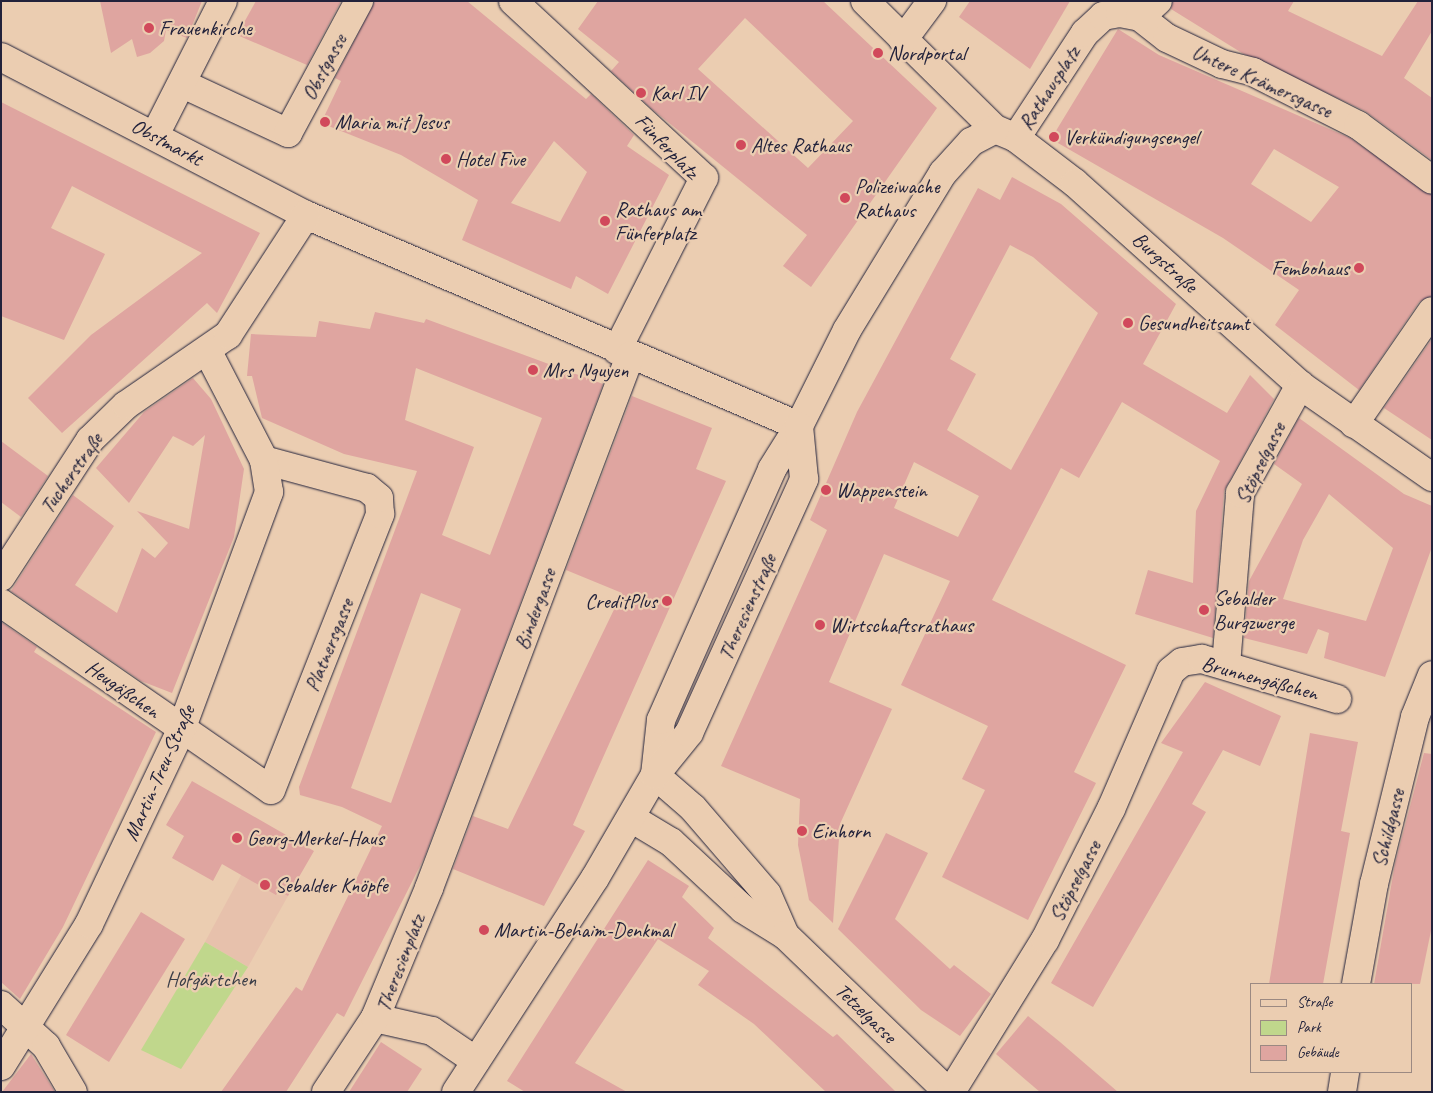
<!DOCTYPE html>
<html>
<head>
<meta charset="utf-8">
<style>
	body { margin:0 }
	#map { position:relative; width:1433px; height:1093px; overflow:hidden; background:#ebcdb1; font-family:Caveat,sans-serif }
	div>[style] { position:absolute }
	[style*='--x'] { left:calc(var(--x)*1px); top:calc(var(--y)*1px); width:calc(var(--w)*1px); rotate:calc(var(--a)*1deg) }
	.built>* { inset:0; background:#e7c1ac }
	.green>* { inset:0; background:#c0d78c }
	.building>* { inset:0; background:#dfa5a0 }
	.roads { filter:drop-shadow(0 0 1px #22223b) drop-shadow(0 0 1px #22223b) }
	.minor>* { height:28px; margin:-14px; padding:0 14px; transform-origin:14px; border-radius:14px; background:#ebcdb1 }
	.dots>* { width:14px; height:14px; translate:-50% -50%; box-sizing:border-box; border:2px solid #ebcdb1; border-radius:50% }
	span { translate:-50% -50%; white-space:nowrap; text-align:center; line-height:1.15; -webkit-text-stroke:4.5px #ebcdb1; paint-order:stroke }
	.poi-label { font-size:21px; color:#22223b }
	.left { translate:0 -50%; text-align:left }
	.right { translate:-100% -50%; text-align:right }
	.street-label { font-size:21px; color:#22223b }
	.park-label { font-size:21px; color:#3a3d47 }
	.frame { position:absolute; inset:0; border:2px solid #22223b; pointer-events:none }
	.legend { position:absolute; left:1250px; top:983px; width:162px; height:90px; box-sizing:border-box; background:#ebcdb1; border:1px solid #9b8982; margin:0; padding:6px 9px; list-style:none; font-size:15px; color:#22223b }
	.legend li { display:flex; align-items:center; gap:10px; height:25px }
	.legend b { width:25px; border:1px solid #9b8982 }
</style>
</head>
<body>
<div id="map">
	<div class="built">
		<i style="clip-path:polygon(268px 825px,288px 896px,248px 967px,205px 942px)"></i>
	</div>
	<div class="green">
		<i style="clip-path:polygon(205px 942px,248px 967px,181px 1069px,141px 1050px)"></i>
	</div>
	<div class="building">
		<i style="clip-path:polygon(100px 1px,202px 1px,187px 38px,166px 30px,164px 41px,150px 53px,137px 57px,132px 39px,111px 53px)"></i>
		<i style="clip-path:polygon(256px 1px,341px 1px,307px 65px,237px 35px)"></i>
		<i style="clip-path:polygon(evenodd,375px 1px,467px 1px,586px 99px,591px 94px,634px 135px,627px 146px,669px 175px,608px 294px,576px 276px,571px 289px,462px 240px,478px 200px,401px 155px,321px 123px,341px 81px,335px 78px,375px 1px,554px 141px,587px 172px,560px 222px,511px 203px,554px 141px)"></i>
		<i style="clip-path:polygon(evenodd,598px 1px,823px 1px,937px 108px,811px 287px,783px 266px,807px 235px,652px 109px,611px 71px,619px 62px,578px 29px,598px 1px,745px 18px,853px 121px,808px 168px,698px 69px,745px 18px)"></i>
		<i style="clip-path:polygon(970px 1px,1070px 1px,1030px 69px,959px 17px)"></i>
		<i style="clip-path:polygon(1173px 1px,1294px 1px,1288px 11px,1382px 56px,1418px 1px,1432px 1px,1432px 31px,1404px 78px,1432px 98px,1432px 160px,1365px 111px,1242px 53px,1171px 9px)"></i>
		<i style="clip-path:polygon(evenodd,1118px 29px,1159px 55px,1350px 138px,1432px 195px,1432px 296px,1419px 302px,1359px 390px,1275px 325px,1299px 290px,1223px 238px,1051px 139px,1118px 29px,1274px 149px,1339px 187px,1311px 222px,1251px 184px,1274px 149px)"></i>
		<i style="clip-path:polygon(1px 102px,260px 233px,217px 313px,207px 303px,62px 433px,28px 398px,91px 335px,202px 253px,72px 186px,51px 228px,105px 254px,64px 340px,1px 316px)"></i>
		<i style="clip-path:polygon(evenodd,1012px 177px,1061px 204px,1176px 304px,1143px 364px,1227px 413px,1250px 375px,1274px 399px,1224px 491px,1213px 638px,1135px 614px,1148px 570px,1193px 583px,1196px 511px,1220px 461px,1122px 402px,1079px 478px,1061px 468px,992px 600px,1126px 665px,1074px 772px,1096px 783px,1028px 920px,942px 877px,985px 790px,962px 779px,988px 726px,901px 685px,950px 581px,884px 554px,829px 682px,892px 709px,840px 824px,833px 923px,809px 900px,798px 845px,800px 799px,721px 766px,827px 530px,810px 520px,857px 412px,978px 188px,1000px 200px,1012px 177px,1010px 245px,1033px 257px,1098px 313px,1011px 470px,947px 430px,976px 374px,950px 359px,1010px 245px,1012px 177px,914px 462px,979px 496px,958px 537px,894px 508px,914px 462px)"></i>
		<i style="clip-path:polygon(evenodd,375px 312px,424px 323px,426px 319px,603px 384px,424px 858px,344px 1017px,337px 1013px,286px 1092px,221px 1092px,296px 987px,302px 991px,382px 826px,342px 807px,300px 795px,299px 787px,417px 471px,344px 454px,262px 418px,252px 376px,247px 376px,251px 334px,316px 337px,319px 321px,370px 329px,375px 312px,416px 368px,542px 418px,490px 555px,442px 535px,474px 447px,405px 420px,416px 368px,375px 312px,421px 593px,461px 609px,391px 803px,351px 788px,421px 593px)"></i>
		<i style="clip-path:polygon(1432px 339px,1432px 440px,1384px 408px)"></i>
		<i style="clip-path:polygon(193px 378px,211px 399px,244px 469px,234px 537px,172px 693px,141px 681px,11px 591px,73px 495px,114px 526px,75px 585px,117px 613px,142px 548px,155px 558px,168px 543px,137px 511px,189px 529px,205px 435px,193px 446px,173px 436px,129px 503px,96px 468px,144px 412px)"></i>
		<i style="clip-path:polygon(632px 396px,712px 428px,696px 469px,726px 481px,573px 825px,585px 831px,544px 906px,453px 869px,473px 816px,508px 829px,622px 593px,566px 570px)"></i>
		<i style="clip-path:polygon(evenodd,1299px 418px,1404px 494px,1432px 506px,1432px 547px,1385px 677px,1324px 658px,1329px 633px,1318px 629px,1307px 654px,1244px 638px,1249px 581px,1302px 484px,1274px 464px,1299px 418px,1329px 494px,1393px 548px,1366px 621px,1283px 599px,1303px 540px,1329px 494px)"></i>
		<i style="clip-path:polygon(1px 441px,48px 476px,21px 517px,1px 502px)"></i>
		<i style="clip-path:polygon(1px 622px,37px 647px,34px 652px,156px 732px,63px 927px,20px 999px,1px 982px)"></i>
		<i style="clip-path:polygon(1205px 682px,1281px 716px,1260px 766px,1223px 750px,1192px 804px,1206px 812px,1093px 1007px,1051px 983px,1183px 752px,1161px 743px)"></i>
		<i style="clip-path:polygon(1310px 733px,1358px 742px,1341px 831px,1350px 833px,1323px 984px,1269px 984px)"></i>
		<i style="clip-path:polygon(1424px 753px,1432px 754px,1432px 926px,1420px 984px,1374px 984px,1395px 864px)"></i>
		<i style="clip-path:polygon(192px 781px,314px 851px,288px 896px,279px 891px,276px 895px,222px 864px,213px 881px,172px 858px,184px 836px,166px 825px)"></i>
		<i style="clip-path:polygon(886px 833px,928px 853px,895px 919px,950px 969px,954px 965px,991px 994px,960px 1036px,921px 1010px,838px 929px)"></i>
		<i style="clip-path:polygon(648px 860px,689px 886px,682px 897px,714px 928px,708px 938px,833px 1037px,837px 1034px,896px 1092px,826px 1092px,754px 1024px,698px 985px,709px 971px,658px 939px,575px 1063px,627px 1092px,525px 1092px,507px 1081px)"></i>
		<i style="clip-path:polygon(141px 912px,185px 939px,109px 1062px,66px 1035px)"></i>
		<i style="clip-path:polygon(1028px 1016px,1060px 1042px,1118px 1092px,1040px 1092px,1027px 1081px,996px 1054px)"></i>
		<i style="clip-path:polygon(381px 1042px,422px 1069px,407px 1092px,349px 1092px)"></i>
		<i style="clip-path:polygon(31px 1054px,55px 1092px,2px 1092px)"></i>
	</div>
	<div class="roads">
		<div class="minor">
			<i style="--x:513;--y:1;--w:260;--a:42.8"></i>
			<i style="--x:704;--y:178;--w:193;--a:116.8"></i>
			<i style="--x:865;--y:1;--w:182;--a:44.6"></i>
			<i style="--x:995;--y:129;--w:23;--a:23"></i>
			<i style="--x:1016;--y:138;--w:74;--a:37.3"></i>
			<i style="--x:1075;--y:183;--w:302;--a:41.9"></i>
			<i style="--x:1300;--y:385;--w:161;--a:34.9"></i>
			<i style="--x:1140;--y:17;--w:34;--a:38"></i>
			<i style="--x:1167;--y:38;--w:61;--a:25.3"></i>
			<i style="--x:1222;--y:64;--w:32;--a:14"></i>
			<i style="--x:1253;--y:72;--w:118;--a:26.8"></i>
			<i style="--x:1358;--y:125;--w:92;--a:36.6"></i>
			<i style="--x:903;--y:40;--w:49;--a:-53.4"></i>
			<i style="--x:1;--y:57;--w:343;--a:27.4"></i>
			<i style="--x:306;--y:215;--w:536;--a:23.17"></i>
			<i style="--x:183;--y:84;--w:116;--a:25"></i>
			<i style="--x:288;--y:133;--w:150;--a:-61.7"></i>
			<i style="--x:155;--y:135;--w:150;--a:-63.1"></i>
			<i style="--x:1016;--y:138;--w:126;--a:-56.7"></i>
			<i style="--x:1085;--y:33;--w:25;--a:-43"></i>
			<i style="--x:1103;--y:16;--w:17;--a:-10"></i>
			<i style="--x:1120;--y:13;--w:20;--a:11"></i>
			<i style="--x:1140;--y:17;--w:24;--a:-42"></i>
			<i style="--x:1354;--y:424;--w:137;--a:-55.4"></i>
			<i style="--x:1;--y:577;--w:163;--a:-57"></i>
			<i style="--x:90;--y:440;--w:50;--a:-44.2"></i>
			<i style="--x:126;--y:405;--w:124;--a:-34.5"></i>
			<i style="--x:228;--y:335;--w:143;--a:-57"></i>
			<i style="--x:1;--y:603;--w:328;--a:34.7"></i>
			<i style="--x:271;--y:790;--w:297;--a:-68.4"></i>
			<i style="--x:380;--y:514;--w:16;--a:-94"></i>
			<i style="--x:379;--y:498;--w:16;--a:-140"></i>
			<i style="--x:367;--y:488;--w:107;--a:-164.8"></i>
			<i style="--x:1226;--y:665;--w:173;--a:-85.3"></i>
			<i style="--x:1240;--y:493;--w:124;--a:-60.9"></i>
			<i style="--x:655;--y:775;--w:55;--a:-83.8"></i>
			<i style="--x:661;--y:720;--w:274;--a:-66.1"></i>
			<i style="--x:772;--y:469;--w:51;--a:-57.9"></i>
			<i style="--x:799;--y:426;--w:107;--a:-63.4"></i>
			<i style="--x:847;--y:330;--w:184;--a:-58.6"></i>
			<i style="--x:943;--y:173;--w:42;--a:-47.9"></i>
			<i style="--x:971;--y:142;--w:27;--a:-28"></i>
			<i style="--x:655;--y:775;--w:50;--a:41"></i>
			<i style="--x:693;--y:808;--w:113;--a:49.3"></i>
			<i style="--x:767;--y:894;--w:45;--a:66.3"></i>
			<i style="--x:631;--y:818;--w:47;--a:31"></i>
			<i style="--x:671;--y:842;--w:98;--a:42.9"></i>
			<i style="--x:743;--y:909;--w:49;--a:31.8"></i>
			<i style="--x:785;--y:935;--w:226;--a:43.9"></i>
			<i style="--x:1356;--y:984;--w:102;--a:-79.8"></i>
			<i style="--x:1374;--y:884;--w:172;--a:-76.2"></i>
			<i style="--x:1415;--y:717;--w:45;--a:-68"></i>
			<i style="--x:1;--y:1005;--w:61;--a:42.3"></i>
			<i style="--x:46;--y:1046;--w:53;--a:59.6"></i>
			<i style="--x:375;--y:1018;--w:58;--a:12.8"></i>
			<i style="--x:432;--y:1031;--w:53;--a:34.3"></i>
			<i style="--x:1;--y:1066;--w:167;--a:-58.2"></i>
			<i style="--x:89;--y:924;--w:215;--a:-64.6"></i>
			<i style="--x:181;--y:730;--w:254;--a:-69.7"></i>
			<i style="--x:269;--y:492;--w:32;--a:-99"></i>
			<i style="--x:264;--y:460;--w:122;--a:-117.4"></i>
			<i style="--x:326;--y:1092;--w:89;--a:-56.5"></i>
			<i style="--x:375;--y:1018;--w:141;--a:-67.4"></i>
			<i style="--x:429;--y:888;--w:569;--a:-69.3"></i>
			<i style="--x:456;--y:1092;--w:255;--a:-57"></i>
			<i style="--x:595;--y:878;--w:119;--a:-59.8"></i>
			<i style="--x:655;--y:775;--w:54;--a:-51"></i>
			<i style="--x:689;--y:733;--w:279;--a:-65.6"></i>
			<i style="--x:804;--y:479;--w:53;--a:-95.4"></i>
			<i style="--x:951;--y:1092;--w:179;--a:-58.3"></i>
			<i style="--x:1045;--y:940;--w:147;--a:-63.3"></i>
			<i style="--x:1111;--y:809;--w:150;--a:-66.5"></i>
			<i style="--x:1171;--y:671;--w:14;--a:-39"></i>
			<i style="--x:1182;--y:662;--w:20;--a:-9"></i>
			<i style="--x:1202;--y:659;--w:141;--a:16.5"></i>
			<i style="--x:1342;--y:1092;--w:20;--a:-81"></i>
		</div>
	</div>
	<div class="dots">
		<i style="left:149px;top:28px;background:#d1495b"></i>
		<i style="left:878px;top:53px;background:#d1495b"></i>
		<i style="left:641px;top:93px;background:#d1495b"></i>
		<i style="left:325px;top:122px;background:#d1495b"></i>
		<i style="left:1054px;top:137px;background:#d1495b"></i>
		<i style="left:741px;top:145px;background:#d1495b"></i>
		<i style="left:446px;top:159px;background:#d1495b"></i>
		<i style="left:845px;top:198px;background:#d1495b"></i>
		<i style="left:605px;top:221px;background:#d1495b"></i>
		<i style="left:1359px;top:268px;background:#d1495b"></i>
		<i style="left:1128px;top:323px;background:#d1495b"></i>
		<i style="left:533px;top:370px;background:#d1495b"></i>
		<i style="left:826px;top:490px;background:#d1495b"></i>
		<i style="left:667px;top:601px;background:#d1495b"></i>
		<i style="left:1204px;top:610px;background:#d1495b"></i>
		<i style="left:820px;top:625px;background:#d1495b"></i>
		<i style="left:802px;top:831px;background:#d1495b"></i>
		<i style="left:237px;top:838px;background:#d1495b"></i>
		<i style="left:265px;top:885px;background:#d1495b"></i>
		<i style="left:484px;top:930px;background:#d1495b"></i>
	</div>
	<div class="poi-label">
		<span class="left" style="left:159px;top:28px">Frauenkirche</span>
		<span class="left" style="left:888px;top:53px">Nordportal</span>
		<span class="left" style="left:651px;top:93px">Karl IV</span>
		<span class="left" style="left:335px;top:122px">Maria mit Jesus</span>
		<span class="left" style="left:1064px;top:137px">Verkündigungsengel</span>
		<span class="left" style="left:751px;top:145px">Altes Rathaus</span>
		<span class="left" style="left:456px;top:159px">Hotel Five</span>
		<span class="left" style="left:855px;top:198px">Polizeiwache<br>Rathaus</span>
		<span class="left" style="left:615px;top:221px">Rathaus am<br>Fünferplatz</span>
		<span class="right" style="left:1349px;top:268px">Fembohaus</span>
		<span class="left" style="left:1138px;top:323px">Gesundheitsamt</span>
		<span class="left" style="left:543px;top:370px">Mrs Nguyen</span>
		<span class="left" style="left:836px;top:490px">Wappenstein</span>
		<span class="left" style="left:1214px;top:610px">Sebalder<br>Burgzwerge</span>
		<span class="right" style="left:657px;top:601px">CreditPlus</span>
		<span class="left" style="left:830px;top:625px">Wirtschaftsrathaus</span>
		<span class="left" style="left:812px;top:831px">Einhorn</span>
		<span class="left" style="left:247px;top:838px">Georg-Merkel-Haus</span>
		<span class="left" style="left:275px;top:885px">Sebalder Knöpfe</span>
		<span class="left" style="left:494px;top:930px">Martin-Behaim-Denkmal</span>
	</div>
	<div class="street-label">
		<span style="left:324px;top:67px;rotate:-62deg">Obstgasse</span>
		<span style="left:1262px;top:81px;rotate:24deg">Untere Krämersgasse</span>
		<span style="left:1049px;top:88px;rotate:-57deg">Rathausplatz</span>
		<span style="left:167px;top:142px;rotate:28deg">Obstmarkt</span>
		<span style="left:667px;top:146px;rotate:46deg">Fünferplatz</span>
		<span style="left:1165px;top:262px;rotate:42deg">Burgstraße</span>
		<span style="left:1260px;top:463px;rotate:-64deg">Stöpselgasse</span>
		<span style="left:71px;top:473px;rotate:-55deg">Tucherstraße</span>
		<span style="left:747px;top:607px;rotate:-66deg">Theresienstraße</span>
		<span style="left:535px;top:609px;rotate:-70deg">Bindergasse</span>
		<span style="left:329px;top:645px;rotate:-68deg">Platnersgasse</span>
		<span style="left:1260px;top:678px;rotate:15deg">Brunnengäßchen</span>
		<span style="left:123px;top:689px;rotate:35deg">Heugäßchen</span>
		<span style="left:159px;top:773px;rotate:-66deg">Martin-Treu-Straße</span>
		<span style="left:1388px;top:828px;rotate:-76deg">Schildgasse</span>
		<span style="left:1075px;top:881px;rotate:-63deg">Stöpselgasse</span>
		<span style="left:400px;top:963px;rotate:-69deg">Theresienplatz</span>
		<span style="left:866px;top:1013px;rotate:44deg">Tetzelgasse</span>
	</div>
	<div class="park-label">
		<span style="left:211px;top:979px">Hofgärtchen</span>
	</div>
	<div class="frame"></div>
	<ul class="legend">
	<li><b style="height:6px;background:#ebcdb1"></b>Straße</li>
	<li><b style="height:14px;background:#c0d78c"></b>Park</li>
	<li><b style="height:14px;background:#dfa5a0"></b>Gebäude</li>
	</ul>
</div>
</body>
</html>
